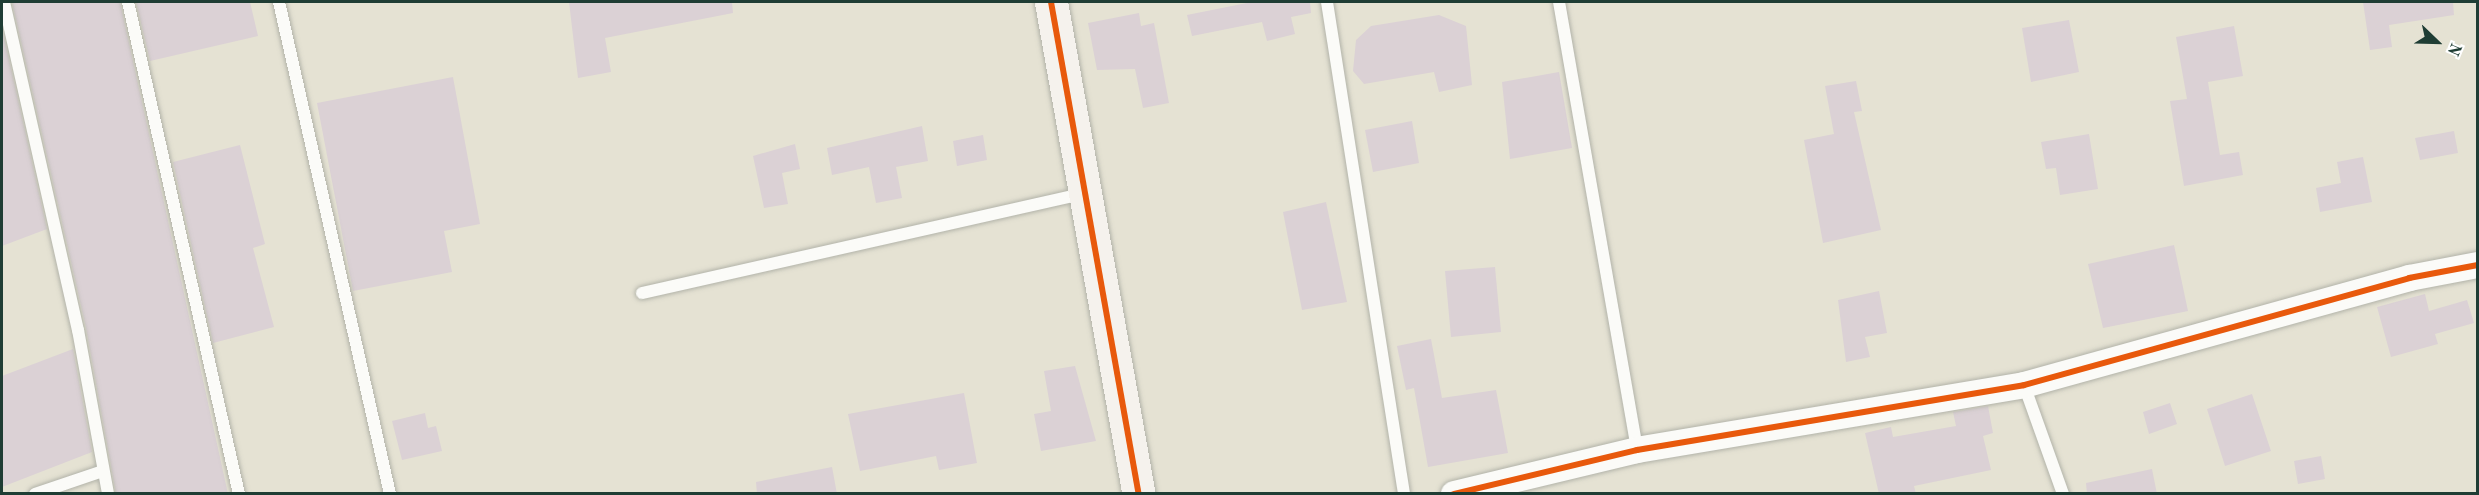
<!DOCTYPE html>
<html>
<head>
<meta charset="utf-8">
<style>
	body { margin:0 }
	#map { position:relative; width:2479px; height:495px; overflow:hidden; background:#e5e2d3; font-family:"Old Standard TT",serif }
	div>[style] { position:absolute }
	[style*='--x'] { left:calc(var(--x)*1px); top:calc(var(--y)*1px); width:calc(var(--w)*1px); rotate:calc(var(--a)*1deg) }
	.building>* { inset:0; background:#dbd1d5 }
	.roads { filter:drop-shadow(0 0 2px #b2b3a9) drop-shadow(0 0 2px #b2b3a9) }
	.lane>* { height:12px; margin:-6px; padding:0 6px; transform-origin:6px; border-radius:6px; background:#fbfbf8 }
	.street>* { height:26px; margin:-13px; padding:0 13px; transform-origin:13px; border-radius:13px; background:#fbfbf8 }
	.secondary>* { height:33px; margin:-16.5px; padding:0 16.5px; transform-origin:16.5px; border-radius:16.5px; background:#f5f2ed }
	.cycleway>* { height:6px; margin:-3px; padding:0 3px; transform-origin:3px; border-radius:3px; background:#e8590c }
	span { translate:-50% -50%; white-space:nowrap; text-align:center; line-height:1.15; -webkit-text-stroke:5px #fff; paint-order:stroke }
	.frame { position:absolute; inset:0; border:3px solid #1f3d34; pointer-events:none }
	.north { position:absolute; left:2407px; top:12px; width:60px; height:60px; -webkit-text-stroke:4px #fff; paint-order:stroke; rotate:113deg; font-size:16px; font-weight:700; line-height:24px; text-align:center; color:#1f3d34 }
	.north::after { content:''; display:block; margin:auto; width:21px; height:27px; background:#1f3d34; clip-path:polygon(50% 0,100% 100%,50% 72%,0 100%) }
</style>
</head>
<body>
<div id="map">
	<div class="building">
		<i style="clip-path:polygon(12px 2px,120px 2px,228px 494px,116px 494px,86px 328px)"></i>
		<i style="clip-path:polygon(136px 2px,250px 2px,258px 36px,150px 61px)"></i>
		<i style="clip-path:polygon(569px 2px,732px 2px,733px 13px,605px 38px,611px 72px,578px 78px)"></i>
		<i style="clip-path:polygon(1252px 2px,1310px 2px,1311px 13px,1291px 17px,1295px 34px,1267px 41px,1262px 22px,1192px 36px,1187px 15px)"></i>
		<i style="clip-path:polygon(2363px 2px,2453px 2px,2454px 15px,2389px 25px,2392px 47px,2370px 50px)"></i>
		<i style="clip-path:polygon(1139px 13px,1141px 26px,1154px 23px,1169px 103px,1143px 108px,1135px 69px,1097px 70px,1088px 23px)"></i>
		<i style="clip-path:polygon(1439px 15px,1466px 26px,1472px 85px,1439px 92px,1434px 72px,1364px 84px,1353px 71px,1356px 40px,1371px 26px)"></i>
		<i style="clip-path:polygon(2069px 20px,2079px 72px,2031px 82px,2022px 28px)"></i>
		<i style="clip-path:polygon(2234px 26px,2243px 76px,2208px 82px,2220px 155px,2239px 152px,2243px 175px,2184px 186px,2170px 101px,2187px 99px,2176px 37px)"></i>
		<i style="clip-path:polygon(2px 28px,47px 229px,2px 246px)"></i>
		<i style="clip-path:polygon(1559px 72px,1572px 148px,1510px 159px,1502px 82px)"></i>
		<i style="clip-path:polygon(453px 77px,480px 224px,444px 231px,452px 272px,353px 291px,317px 103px)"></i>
		<i style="clip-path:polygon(1856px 81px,1862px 111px,1854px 112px,1881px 230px,1823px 243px,1804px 140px,1834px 134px,1825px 86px)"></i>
		<i style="clip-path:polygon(1412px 121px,1419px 163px,1373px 172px,1365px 130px)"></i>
		<i style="clip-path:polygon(922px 126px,928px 161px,896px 167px,902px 198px,876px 203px,869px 167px,832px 175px,827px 148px)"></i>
		<i style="clip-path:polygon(2454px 131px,2458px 153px,2420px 160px,2415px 138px)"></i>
		<i style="clip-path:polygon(2089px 134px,2098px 189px,2060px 195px,2056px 168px,2046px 169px,2041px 142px)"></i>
		<i style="clip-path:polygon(983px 135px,987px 160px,957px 166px,953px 141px)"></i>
		<i style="clip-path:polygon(795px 144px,800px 169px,782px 173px,788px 204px,764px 208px,753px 156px)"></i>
		<i style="clip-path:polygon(240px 145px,265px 244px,253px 248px,274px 327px,213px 343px,173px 162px)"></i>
		<i style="clip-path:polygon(2363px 157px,2372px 202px,2320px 212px,2316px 188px,2341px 183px,2337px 162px)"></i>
		<i style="clip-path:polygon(1326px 202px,1347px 302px,1302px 310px,1283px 212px)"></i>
		<i style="clip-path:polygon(2174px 245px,2188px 311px,2103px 328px,2088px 264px)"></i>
		<i style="clip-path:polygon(1495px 267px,1501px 332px,1451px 337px,1445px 271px)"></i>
		<i style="clip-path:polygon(1879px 291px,1887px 333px,1865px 337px,1870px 357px,1846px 362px,1838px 300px)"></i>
		<i style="clip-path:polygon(2425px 294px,2429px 311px,2467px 300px,2474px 323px,2435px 334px,2438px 344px,2391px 357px,2377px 307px)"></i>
		<i style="clip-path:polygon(1431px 339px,1442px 398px,1496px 390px,1508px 453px,1428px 467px,1414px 388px,1406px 390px,1397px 346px)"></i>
		<i style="clip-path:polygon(73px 349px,92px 452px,2px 487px,2px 376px)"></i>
		<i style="clip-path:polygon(1075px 366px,1096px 441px,1041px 451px,1034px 414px,1051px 411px,1044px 371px)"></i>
		<i style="clip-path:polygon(964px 393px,977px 463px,939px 470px,936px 456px,860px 471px,848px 414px)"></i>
		<i style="clip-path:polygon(2252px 394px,2271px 451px,2225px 466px,2207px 409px)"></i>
		<i style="clip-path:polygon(2170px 403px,2177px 424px,2149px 434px,2143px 412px)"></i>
		<i style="clip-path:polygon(1988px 406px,1993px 433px,1983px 436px,1991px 470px,1914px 486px,1916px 494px,1879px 494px,1865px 433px,1891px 427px,1893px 437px,1956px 426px,1953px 412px)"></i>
		<i style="clip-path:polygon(425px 413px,428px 428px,436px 426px,442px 451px,402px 460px,392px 421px)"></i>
		<i style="clip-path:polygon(2321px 456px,2325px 479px,2298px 484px,2294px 461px)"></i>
		<i style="clip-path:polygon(832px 467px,837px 494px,757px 494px,756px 482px)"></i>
		<i style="clip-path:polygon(2152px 469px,2157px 494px,2087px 494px,2086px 483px)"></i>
	</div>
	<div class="roads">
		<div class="lane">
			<i style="--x:4;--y:2;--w:336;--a:77.3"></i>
			<i style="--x:78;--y:330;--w:167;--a:79.6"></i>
			<i style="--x:128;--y:2;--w:504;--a:77.29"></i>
			<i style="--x:279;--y:2;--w:504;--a:77.29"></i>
			<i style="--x:1327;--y:2;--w:498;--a:81.1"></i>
			<i style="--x:1559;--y:2;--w:455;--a:80.1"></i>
			<i style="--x:642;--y:293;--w:452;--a:-12.7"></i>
			<i style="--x:2024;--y:385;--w:116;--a:70.3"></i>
			<i style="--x:35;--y:494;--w:72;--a:-18.7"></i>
		</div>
		<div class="street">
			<i style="--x:1454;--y:494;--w:188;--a:-13.5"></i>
			<i style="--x:1637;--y:450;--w:392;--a:-9.5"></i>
			<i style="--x:2024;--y:385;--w:400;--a:-15.5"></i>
			<i style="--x:2409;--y:278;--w:70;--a:-10.7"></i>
		</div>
		<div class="secondary">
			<i style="--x:1051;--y:2;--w:500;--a:79.9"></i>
		</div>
	</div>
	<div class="cycleway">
		<i style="--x:1051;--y:2;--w:500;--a:79.9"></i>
		<i style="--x:1454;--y:494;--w:188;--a:-13.5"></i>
		<i style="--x:1637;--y:450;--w:392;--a:-9.5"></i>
		<i style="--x:2024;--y:385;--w:400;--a:-15.5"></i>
		<i style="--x:2409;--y:278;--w:70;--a:-10.7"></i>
	</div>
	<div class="frame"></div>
	<div class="north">N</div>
</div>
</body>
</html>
